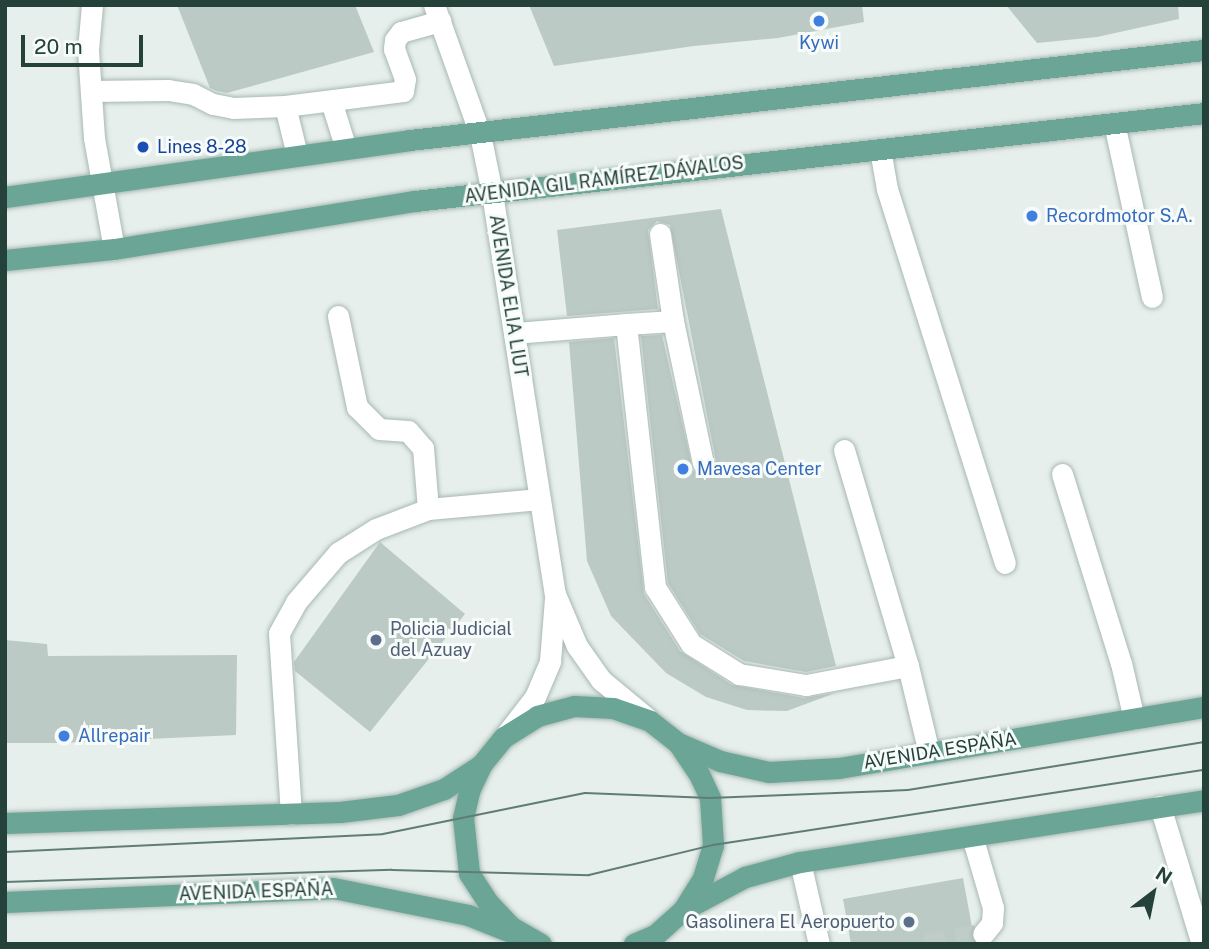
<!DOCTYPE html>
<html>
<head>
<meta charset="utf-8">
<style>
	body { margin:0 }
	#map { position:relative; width:1209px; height:949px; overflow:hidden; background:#e6efeb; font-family:"Public Sans",sans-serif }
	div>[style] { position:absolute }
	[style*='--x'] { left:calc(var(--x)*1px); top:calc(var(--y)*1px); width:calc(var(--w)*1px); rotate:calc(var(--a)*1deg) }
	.building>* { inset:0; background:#bbcac4 }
	.minor-tunnel>* { height:21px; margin-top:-10.5px; transform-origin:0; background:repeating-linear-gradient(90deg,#bfccc8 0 21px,transparent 0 31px) }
	.roads { filter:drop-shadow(0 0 2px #a8b8b2) drop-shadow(0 0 2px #a8b8b2) }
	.minor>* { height:21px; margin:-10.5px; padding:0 10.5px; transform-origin:10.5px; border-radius:10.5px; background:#fff }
	.major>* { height:21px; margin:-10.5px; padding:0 10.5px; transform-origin:10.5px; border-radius:10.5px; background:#6aa596 }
	.tram>* { height:2px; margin:-1px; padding:0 1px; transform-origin:1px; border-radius:1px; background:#5f7d75 }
	.dots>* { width:19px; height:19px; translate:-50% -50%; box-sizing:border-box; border:4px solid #f7fbf9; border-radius:50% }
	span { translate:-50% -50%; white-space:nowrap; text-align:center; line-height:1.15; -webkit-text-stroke:6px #f7fbf9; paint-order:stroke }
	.shop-label { font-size:18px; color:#366cbe }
	.left { translate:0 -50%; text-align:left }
	.transit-label { font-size:18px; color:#164399 }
	.street-label { font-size:18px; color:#24423a }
	.service-label { font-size:18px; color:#4e5e75 }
	.right { translate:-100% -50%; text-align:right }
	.frame { position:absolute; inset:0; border:7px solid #24423a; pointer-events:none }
	.north { position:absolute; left:1118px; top:858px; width:70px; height:70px; -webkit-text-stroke:5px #f7fbf9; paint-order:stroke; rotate:32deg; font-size:19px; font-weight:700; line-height:28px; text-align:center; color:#24423a }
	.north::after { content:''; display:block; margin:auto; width:24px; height:32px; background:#24423a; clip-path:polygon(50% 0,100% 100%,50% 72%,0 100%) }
	.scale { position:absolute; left:21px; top:35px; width:122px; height:32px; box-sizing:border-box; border:4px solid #24423a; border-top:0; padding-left:9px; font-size:21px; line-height:24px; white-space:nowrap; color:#24423a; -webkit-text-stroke:5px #f7fbf9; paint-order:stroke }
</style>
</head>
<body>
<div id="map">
	<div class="building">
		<i style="clip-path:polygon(177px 5px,355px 5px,374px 52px,227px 93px,217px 91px,210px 88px)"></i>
		<i style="clip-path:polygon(529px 5px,862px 5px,864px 22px,778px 38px,694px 46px,554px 66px)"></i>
		<i style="clip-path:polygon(1006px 5px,1178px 5px,1179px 19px,1097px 37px,1037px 43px)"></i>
		<i style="clip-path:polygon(721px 209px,836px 666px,806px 672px,744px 661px,700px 634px,668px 583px,641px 336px,662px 335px,693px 471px,706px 476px,715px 468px,716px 461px,670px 225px,657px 221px,648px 230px,658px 309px,567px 316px,557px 230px)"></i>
		<i style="clip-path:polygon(614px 338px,644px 594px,680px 651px,732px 685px,804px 698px,835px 693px,787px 711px,747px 710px,706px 697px,666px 673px,611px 616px,587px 561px,569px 342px)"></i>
		<i style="clip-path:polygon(380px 542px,465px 614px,370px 732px,295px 671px,294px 662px)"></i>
		<i style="clip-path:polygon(5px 640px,47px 644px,48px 656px,237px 655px,236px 735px,61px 743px,5px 743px)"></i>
		<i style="clip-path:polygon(963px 878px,972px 927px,971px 938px,974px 944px,851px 944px,843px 899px)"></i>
	</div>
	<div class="minor-tunnel">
		<i style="--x:925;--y:944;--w:59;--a:-9.8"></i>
	</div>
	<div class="roads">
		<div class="minor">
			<i style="--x:92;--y:5;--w:45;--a:95.1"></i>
			<i style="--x:88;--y:50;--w:88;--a:86.1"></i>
			<i style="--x:94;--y:138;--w:113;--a:79.8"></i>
			<i style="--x:434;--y:5;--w:137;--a:70.4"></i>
			<i style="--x:480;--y:134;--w:60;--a:78.5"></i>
			<i style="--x:492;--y:193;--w:406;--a:81.1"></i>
			<i style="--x:555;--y:594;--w:56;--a:67.1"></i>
			<i style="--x:577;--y:646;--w:42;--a:54.8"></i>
			<i style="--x:601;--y:680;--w:60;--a:39.6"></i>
			<i style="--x:91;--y:91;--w:77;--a:-0.7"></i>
			<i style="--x:168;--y:90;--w:25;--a:9"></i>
			<i style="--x:193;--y:94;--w:22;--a:27"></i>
			<i style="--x:213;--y:104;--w:20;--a:11"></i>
			<i style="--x:233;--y:108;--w:52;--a:-2.2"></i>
			<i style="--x:285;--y:106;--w:50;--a:76.2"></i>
			<i style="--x:331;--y:101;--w:50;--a:72.6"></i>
			<i style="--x:285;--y:106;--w:119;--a:-7.2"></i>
			<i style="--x:403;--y:91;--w:12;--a:-81"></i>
			<i style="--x:405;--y:79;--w:32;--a:-110"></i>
			<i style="--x:394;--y:49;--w:9;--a:-84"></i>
			<i style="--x:395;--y:40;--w:10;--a:-53"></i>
			<i style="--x:401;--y:32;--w:41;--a:-15.8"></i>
			<i style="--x:1114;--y:123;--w:178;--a:77.7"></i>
			<i style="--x:880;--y:149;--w:41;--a:80.1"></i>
			<i style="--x:887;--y:189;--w:392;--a:72.5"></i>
			<i style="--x:338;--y:316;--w:93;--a:78.2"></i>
			<i style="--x:357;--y:407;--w:31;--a:45"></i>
			<i style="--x:379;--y:429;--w:29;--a:4"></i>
			<i style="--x:408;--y:431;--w:23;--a:49"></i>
			<i style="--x:423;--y:448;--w:61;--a:85.3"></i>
			<i style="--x:673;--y:321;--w:145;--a:78.1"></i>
			<i style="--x:626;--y:324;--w:47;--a:-3.7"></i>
			<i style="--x:673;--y:321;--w:88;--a:-98.5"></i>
			<i style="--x:514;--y:333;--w:112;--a:-4.6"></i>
			<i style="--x:626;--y:324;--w:265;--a:83.7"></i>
			<i style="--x:655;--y:587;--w:67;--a:57.7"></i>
			<i style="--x:691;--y:644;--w:57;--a:32"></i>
			<i style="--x:739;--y:674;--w:68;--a:9.3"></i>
			<i style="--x:806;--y:685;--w:104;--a:-10.6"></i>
			<i style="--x:844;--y:450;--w:225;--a:73.5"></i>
			<i style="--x:908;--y:666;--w:89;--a:76.4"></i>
			<i style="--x:1062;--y:474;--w:198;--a:72.7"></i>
			<i style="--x:1121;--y:663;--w:57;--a:76.9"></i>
			<i style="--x:505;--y:736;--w:49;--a:-52.4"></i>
			<i style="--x:535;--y:697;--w:39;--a:-67"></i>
			<i style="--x:550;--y:661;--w:62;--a:-85.4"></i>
			<i style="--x:1160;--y:806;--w:144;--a:73.1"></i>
			<i style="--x:291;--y:814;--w:181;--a:-93.8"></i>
			<i style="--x:279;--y:633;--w:35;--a:-61"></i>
			<i style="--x:296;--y:602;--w:65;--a:-49.4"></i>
			<i style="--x:338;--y:553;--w:45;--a:-32.3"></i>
			<i style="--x:376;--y:529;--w:56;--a:-21"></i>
			<i style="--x:428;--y:509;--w:112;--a:-5.1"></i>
			<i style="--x:972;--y:836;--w:75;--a:73.7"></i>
			<i style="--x:993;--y:908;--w:15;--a:94"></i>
			<i style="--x:992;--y:923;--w:14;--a:129"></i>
			<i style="--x:800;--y:862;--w:84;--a:77"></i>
		</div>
		<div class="major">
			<i style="--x:5;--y:197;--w:409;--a:-8"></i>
			<i style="--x:410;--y:140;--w:799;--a:-6.47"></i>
			<i style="--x:5;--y:260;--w:110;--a:-5.8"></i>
			<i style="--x:114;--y:249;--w:305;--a:-9.1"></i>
			<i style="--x:415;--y:201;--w:794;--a:-6.36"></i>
			<i style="--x:678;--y:743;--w:46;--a:23.2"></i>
			<i style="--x:720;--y:761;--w:50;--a:12.7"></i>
			<i style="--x:769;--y:772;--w:70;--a:-3.3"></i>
			<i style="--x:839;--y:768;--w:370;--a:-9.5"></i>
			<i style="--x:5;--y:823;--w:335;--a:-1.9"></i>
			<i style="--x:340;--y:812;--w:58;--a:-6.9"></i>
			<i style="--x:398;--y:805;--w:49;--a:-19.2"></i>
			<i style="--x:444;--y:789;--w:44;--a:-33"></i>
			<i style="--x:5;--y:902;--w:328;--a:-2.4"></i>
			<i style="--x:333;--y:888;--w:138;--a:11.3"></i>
			<i style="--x:468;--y:915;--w:46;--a:21.6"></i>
			<i style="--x:685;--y:909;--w:68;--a:-28.1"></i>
			<i style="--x:745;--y:877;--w:57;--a:-15.3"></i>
			<i style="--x:800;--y:862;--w:409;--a:-8.7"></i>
			<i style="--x:541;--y:944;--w:34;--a:-150"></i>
			<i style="--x:511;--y:927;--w:35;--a:-133"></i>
			<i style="--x:487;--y:901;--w:33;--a:-123"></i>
			<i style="--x:469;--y:873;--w:55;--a:-96.2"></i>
			<i style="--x:463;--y:818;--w:28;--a:-77"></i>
			<i style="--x:469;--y:791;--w:29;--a:-65"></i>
			<i style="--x:481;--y:765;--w:36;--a:-51"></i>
			<i style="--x:504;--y:737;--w:39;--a:-32"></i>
			<i style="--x:537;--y:716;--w:38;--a:-15"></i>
			<i style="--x:574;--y:706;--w:39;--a:3"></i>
			<i style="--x:613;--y:708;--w:39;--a:19"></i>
			<i style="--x:650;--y:721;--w:36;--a:38"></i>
			<i style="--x:678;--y:743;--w:37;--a:56"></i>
			<i style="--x:699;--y:774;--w:26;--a:65"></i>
			<i style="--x:710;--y:798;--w:47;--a:86.3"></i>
			<i style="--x:713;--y:845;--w:34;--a:107"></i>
			<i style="--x:703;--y:878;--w:38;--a:122"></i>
			<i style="--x:683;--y:910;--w:38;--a:138"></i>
			<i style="--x:655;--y:935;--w:23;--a:157"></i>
		</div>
	</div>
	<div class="tram">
		<i style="--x:5;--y:852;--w:378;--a:-2.7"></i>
		<i style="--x:383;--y:834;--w:206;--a:-11.5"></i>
		<i style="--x:585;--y:793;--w:125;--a:2.3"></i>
		<i style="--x:710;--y:798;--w:198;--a:-2.3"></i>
		<i style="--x:908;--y:790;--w:300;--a:-9.2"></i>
		<i style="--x:5;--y:882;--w:387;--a:-1.8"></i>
		<i style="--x:392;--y:870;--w:197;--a:1.5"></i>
		<i style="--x:589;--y:875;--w:128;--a:-13.6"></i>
		<i style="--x:713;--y:845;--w:497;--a:-8.7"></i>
	</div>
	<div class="dots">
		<i style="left:819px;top:21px;background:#3f7fe0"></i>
		<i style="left:143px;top:147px;background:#1a4fb4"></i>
		<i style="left:1032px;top:216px;background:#3f7fe0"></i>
		<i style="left:683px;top:469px;background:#3f7fe0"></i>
		<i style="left:376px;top:640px;background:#5c6f8a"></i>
		<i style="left:64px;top:736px;background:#3f7fe0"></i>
		<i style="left:909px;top:922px;background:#5c6f8a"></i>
	</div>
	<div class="shop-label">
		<span style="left:819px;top:43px">Kywi</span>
		<span class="left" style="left:1046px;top:216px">Recordmotor S.A.</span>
		<span class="left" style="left:697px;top:469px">Mavesa Center</span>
		<span class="left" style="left:78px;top:736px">Allrepair</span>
	</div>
	<div class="transit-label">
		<span class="left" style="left:157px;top:147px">Lines 8-28</span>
	</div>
	<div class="street-label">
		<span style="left:604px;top:180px;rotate:-7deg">AVENIDA GIL RAMÍREZ DÁVALOS</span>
		<span style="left:508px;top:296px;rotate:81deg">AVENIDA ELIA LIUT</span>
		<span style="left:940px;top:751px;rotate:-9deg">AVENIDA ESPAÑA</span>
		<span style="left:256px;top:892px;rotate:-2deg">AVENIDA ESPAÑA</span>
	</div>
	<div class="service-label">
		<span class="left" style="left:390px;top:640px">Policia Judicial<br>del Azuay</span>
		<span class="right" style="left:895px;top:922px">Gasolinera El Aeropuerto</span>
	</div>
	<div class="frame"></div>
	<div class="north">N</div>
	<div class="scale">20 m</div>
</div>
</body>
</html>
